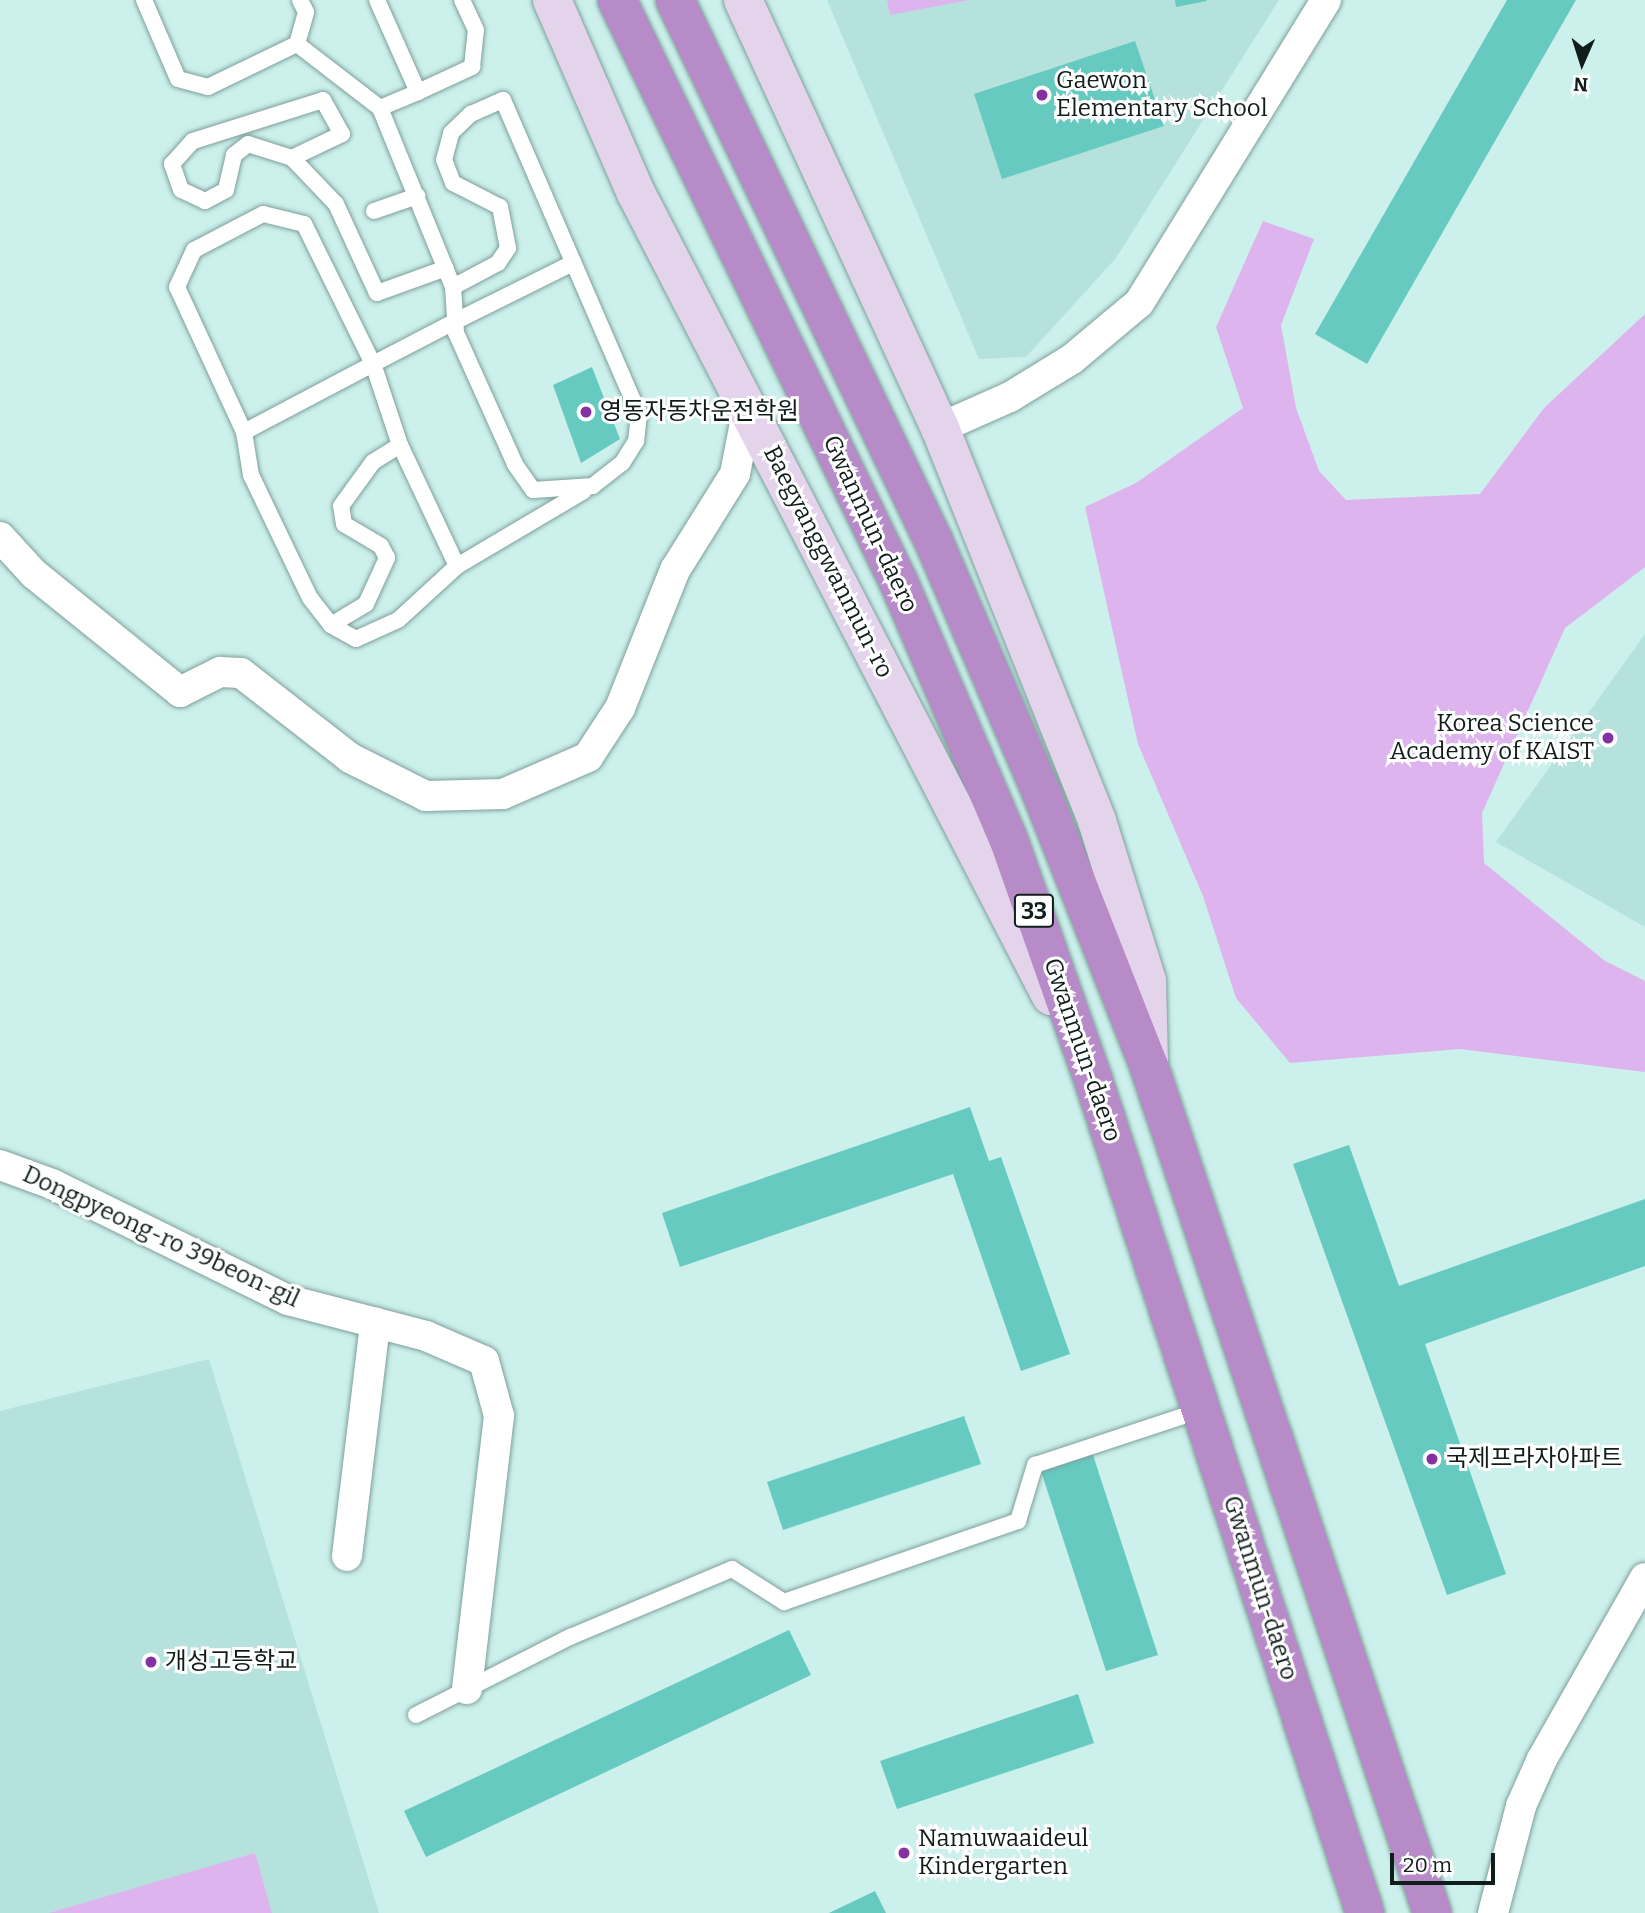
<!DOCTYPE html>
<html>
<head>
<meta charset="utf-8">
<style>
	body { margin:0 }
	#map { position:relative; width:1645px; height:1913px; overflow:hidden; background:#ccf0eb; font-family:Bitter,"Noto Sans KR",serif }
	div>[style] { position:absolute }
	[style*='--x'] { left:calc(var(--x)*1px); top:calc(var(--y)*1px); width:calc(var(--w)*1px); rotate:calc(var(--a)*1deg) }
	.built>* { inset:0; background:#b6e2dd }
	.green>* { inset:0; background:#ddb4ee }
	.building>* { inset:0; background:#66cac0 }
	.roads { filter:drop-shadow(0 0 2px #7e9f9b) drop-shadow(0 0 2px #7e9f9b) }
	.service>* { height:16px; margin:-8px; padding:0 8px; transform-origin:8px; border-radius:8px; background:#fff }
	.minor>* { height:30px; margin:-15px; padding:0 15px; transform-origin:15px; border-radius:15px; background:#fff }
	.secondary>* { height:38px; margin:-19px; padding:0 19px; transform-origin:19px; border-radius:19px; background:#e4d4eb }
	.trunk>* { height:38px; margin:-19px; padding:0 19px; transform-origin:19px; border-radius:19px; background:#b78bc8 }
	.dots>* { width:19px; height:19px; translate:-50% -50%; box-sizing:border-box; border:4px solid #fff; border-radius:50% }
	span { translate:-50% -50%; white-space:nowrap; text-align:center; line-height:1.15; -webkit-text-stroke:6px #fff; paint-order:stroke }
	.shield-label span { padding:2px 5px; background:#fff; border:2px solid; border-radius:5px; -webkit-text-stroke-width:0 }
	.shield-label { font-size:23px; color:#101d1b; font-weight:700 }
	.poi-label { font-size:24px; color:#101d1b }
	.left { translate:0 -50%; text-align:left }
	.right { translate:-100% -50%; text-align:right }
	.street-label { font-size:24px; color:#101d1b }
	.north { position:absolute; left:1547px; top:28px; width:70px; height:70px; -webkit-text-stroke:5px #fff; paint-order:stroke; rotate:183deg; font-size:19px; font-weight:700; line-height:28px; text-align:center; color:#101d1b }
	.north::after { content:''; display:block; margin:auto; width:24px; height:32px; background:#101d1b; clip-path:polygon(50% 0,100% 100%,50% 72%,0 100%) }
	.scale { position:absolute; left:1390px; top:1853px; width:105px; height:32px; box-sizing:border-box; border:4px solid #101d1b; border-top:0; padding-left:9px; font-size:21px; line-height:24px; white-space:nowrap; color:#101d1b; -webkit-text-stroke:5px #fff; paint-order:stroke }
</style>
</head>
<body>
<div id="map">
	<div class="built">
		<i style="clip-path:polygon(827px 0,1279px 0,1116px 258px,1026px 357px,979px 359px)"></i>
		<i style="clip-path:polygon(1645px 634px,1645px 927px,1496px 842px)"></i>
		<i style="clip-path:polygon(209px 1359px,379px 1913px,0 1913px,0 1411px)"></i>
	</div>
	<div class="green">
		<i style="clip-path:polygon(887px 0,969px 0,890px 15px)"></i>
		<i style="clip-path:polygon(1263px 221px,1314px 239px,1281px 325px,1296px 408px,1319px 471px,1346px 500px,1480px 494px,1544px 408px,1645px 314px,1645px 567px,1565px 628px,1482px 813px,1484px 863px,1605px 961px,1645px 981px,1645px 1072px,1460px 1049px,1290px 1063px,1236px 998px,1203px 896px,1138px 744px,1085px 507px,1136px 483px,1243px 408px,1216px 327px)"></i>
		<i style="clip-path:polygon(255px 1853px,272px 1913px,49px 1913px)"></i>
	</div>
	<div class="building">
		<i style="clip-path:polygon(1175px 0,1206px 0,1207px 1px,1176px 7px)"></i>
		<i style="clip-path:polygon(1507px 0,1576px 0,1367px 364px,1315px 334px)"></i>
		<i style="clip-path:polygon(1135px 41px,1164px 126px,1002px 179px,974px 94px)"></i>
		<i style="clip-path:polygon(592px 367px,620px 439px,581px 463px,553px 385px)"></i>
		<i style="clip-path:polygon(970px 1107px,989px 1161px,1001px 1157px,1070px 1354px,1021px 1371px,953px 1174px,680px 1267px,662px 1213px)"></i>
		<i style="clip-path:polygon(1349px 1145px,1399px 1286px,1645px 1199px,1645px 1266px,1425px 1344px,1506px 1574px,1447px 1595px,1293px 1164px)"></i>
		<i style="clip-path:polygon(964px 1416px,981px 1464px,783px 1530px,767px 1482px)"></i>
		<i style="clip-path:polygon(1092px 1452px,1158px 1655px,1106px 1671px,1040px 1468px)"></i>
		<i style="clip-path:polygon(789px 1630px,811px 1675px,426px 1857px,404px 1811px)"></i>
		<i style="clip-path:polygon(1078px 1694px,1094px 1743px,897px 1809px,880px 1761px)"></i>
		<i style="clip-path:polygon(875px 1891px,886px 1913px,829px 1913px)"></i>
	</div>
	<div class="roads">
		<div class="service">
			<i style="--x:144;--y:0;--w:86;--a:66.7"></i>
			<i style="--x:178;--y:79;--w:31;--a:15"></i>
			<i style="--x:208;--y:87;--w:99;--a:-25.8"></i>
			<i style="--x:297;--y:44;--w:33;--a:-74"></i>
			<i style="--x:306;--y:12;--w:13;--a:-117"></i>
			<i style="--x:377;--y:0;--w:101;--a:66"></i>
			<i style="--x:418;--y:92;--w:60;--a:-24.8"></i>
			<i style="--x:472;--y:67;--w:37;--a:-84"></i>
			<i style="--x:476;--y:30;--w:33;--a:-115"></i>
			<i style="--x:297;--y:44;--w:105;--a:37.6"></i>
			<i style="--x:380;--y:108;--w:41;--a:-22.8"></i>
			<i style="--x:380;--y:108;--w:193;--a:67.8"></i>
			<i style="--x:453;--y:287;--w:51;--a:-28.1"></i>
			<i style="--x:498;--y:263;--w:18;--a:-56"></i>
			<i style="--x:508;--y:248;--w:42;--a:-101"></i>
			<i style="--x:500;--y:207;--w:53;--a:-152.9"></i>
			<i style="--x:453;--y:183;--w:25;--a:-111"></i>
			<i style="--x:444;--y:160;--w:28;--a:-75"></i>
			<i style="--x:451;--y:133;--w:28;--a:-44"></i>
			<i style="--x:471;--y:114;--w:35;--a:-24"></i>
			<i style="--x:503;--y:100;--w:342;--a:66.6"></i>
			<i style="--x:639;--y:414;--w:27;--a:96"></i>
			<i style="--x:636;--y:441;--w:26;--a:122"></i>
			<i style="--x:622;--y:463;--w:37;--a:142"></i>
			<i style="--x:593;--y:486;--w:60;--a:176.2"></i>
			<i style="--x:533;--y:490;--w:32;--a:-125"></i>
			<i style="--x:515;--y:464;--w:144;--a:-114.2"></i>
			<i style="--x:456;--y:333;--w:46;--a:-93.7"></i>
			<i style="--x:292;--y:158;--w:46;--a:-162.3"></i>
			<i style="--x:248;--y:144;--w:18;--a:142"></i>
			<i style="--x:234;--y:155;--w:36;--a:103"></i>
			<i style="--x:226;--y:190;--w:24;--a:152"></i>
			<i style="--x:205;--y:201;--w:26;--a:-155"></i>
			<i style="--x:181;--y:190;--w:28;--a:-109"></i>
			<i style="--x:172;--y:164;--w:31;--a:-48"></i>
			<i style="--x:193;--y:141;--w:136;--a:-17.5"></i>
			<i style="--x:323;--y:100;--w:39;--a:61"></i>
			<i style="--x:342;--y:134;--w:55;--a:154.4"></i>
			<i style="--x:292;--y:158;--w:64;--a:46.3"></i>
			<i style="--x:336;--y:204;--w:98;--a:65.3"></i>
			<i style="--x:377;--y:293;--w:73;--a:-19.9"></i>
			<i style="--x:374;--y:211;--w:46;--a:-19.2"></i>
			<i style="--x:244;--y:432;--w:44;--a:80.8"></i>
			<i style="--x:251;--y:475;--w:136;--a:64.4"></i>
			<i style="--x:310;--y:598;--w:34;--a:52"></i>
			<i style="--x:331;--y:625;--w:41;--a:-31"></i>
			<i style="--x:366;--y:604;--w:51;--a:-65.5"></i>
			<i style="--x:387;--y:558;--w:13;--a:-117"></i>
			<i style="--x:381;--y:546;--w:43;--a:-149.3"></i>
			<i style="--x:344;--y:524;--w:18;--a:-99"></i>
			<i style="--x:341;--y:506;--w:54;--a:-54"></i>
			<i style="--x:373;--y:462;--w:32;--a:-32"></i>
			<i style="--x:400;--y:445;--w:134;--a:64.8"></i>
			<i style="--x:457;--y:566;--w:80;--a:137.5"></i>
			<i style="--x:398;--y:620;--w:46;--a:155.7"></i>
			<i style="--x:356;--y:639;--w:29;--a:-151"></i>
			<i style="--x:400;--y:445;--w:85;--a:-108.4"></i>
			<i style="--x:373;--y:364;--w:156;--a:-116.2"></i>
			<i style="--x:304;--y:224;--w:42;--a:-166.3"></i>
			<i style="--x:263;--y:214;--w:78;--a:152.4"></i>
			<i style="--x:194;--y:250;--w:41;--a:114.7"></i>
			<i style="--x:177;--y:287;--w:160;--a:65.2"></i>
			<i style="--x:244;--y:432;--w:146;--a:-27.8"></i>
			<i style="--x:373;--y:364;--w:93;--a:-27.4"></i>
			<i style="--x:456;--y:321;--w:131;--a:-26.4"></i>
			<i style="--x:457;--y:566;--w:147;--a:-30.6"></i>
			<i style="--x:416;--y:1715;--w:173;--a:-26.9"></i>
			<i style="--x:570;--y:1637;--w:176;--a:-22.8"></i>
			<i style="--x:732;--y:1569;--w:62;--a:32.4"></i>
			<i style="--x:784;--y:1602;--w:248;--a:-19.1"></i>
			<i style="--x:1018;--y:1521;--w:59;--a:-73.1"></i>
			<i style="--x:1035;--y:1465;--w:175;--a:-18.3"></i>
		</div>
		<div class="minor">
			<i style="--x:940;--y:428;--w:77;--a:-23.9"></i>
			<i style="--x:1010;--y:397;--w:73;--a:-31.5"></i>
			<i style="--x:1072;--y:359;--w:87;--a:-39.9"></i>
			<i style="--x:1139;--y:303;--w:356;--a:-58.3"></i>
			<i style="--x:0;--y:537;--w:50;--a:47.4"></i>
			<i style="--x:34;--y:574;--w:188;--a:38.9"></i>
			<i style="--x:180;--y:692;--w:45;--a:-26.6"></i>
			<i style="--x:220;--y:672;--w:21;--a:3"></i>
			<i style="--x:241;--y:673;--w:138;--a:37.9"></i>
			<i style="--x:350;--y:758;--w:85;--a:26.6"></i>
			<i style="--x:426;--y:796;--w:77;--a:-1.5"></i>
			<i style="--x:503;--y:794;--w:93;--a:-23.5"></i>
			<i style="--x:588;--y:757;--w:59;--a:-56.9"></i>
			<i style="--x:620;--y:708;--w:149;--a:-68.3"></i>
			<i style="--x:675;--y:570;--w:113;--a:-58"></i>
			<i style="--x:735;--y:474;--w:68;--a:-79"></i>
			<i style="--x:0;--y:1165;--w:55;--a:20.1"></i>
			<i style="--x:52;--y:1184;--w:263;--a:26.2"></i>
			<i style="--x:288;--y:1300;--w:143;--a:14.6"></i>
			<i style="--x:426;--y:1336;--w:63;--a:23.3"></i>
			<i style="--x:484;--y:1361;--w:57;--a:74.7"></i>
			<i style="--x:499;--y:1416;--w:275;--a:96.7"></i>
			<i style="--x:347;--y:1556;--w:235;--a:-83.1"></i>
			<i style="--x:1493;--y:1913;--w:111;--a:-75.3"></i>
			<i style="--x:1521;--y:1806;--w:51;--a:-65.9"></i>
			<i style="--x:1542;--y:1759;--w:208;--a:-60.4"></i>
		</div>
		<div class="secondary">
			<i style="--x:552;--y:0;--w:210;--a:66.5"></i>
			<i style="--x:636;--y:193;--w:904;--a:62.67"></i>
			<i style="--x:743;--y:0;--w:471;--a:65.3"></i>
			<i style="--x:940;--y:428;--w:423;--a:68.2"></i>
			<i style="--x:1097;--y:821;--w:168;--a:72.6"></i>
			<i style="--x:1147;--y:981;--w:83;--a:88.6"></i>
		</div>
		<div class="trunk">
			<i style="--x:617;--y:0;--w:648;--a:64.19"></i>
			<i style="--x:899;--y:583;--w:277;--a:66.9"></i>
			<i style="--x:1008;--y:838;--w:259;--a:70.6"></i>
			<i style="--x:1094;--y:1082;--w:874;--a:71.94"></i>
			<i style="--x:675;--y:0;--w:601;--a:64.46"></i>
			<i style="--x:934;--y:542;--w:272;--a:66.8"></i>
			<i style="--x:1041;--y:792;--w:295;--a:68.5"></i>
			<i style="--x:1149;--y:1066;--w:893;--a:71.52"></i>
		</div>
	</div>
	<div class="dots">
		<i style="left:1042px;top:95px;background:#8432a1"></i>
		<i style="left:586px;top:412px;background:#8432a1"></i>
		<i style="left:1608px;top:738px;background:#8432a1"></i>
		<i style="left:1432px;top:1459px;background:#8432a1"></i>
		<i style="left:151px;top:1662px;background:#8432a1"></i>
		<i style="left:904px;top:1853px;background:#8432a1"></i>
	</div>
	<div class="shield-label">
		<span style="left:1034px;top:911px">33</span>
	</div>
	<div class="poi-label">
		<span class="left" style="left:1056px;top:95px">Gaewon<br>Elementary School</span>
		<span class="left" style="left:600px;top:412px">영동자동차운전학원</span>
		<span class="right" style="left:1594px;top:738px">Korea Science<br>Academy of KAIST</span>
		<span class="left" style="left:1446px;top:1459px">국제프라자아파트</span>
		<span class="left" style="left:165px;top:1662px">개성고등학교</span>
		<span class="left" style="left:918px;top:1853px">Namuwaaideul<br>Kindergarten</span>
	</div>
	<div class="street-label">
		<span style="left:870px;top:524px;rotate:65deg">Gwanmun-daero</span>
		<span style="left:828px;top:562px;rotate:63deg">Baegyanggwanmun-ro</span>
		<span style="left:1082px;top:1050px;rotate:71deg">Gwanmun-daero</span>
		<span style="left:161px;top:1237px;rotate:25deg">Dongpyeong-ro 39beon-gil</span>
		<span style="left:1260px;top:1588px;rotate:72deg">Gwanmun-daero</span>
	</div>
	<div class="north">N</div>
	<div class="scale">20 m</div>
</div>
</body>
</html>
